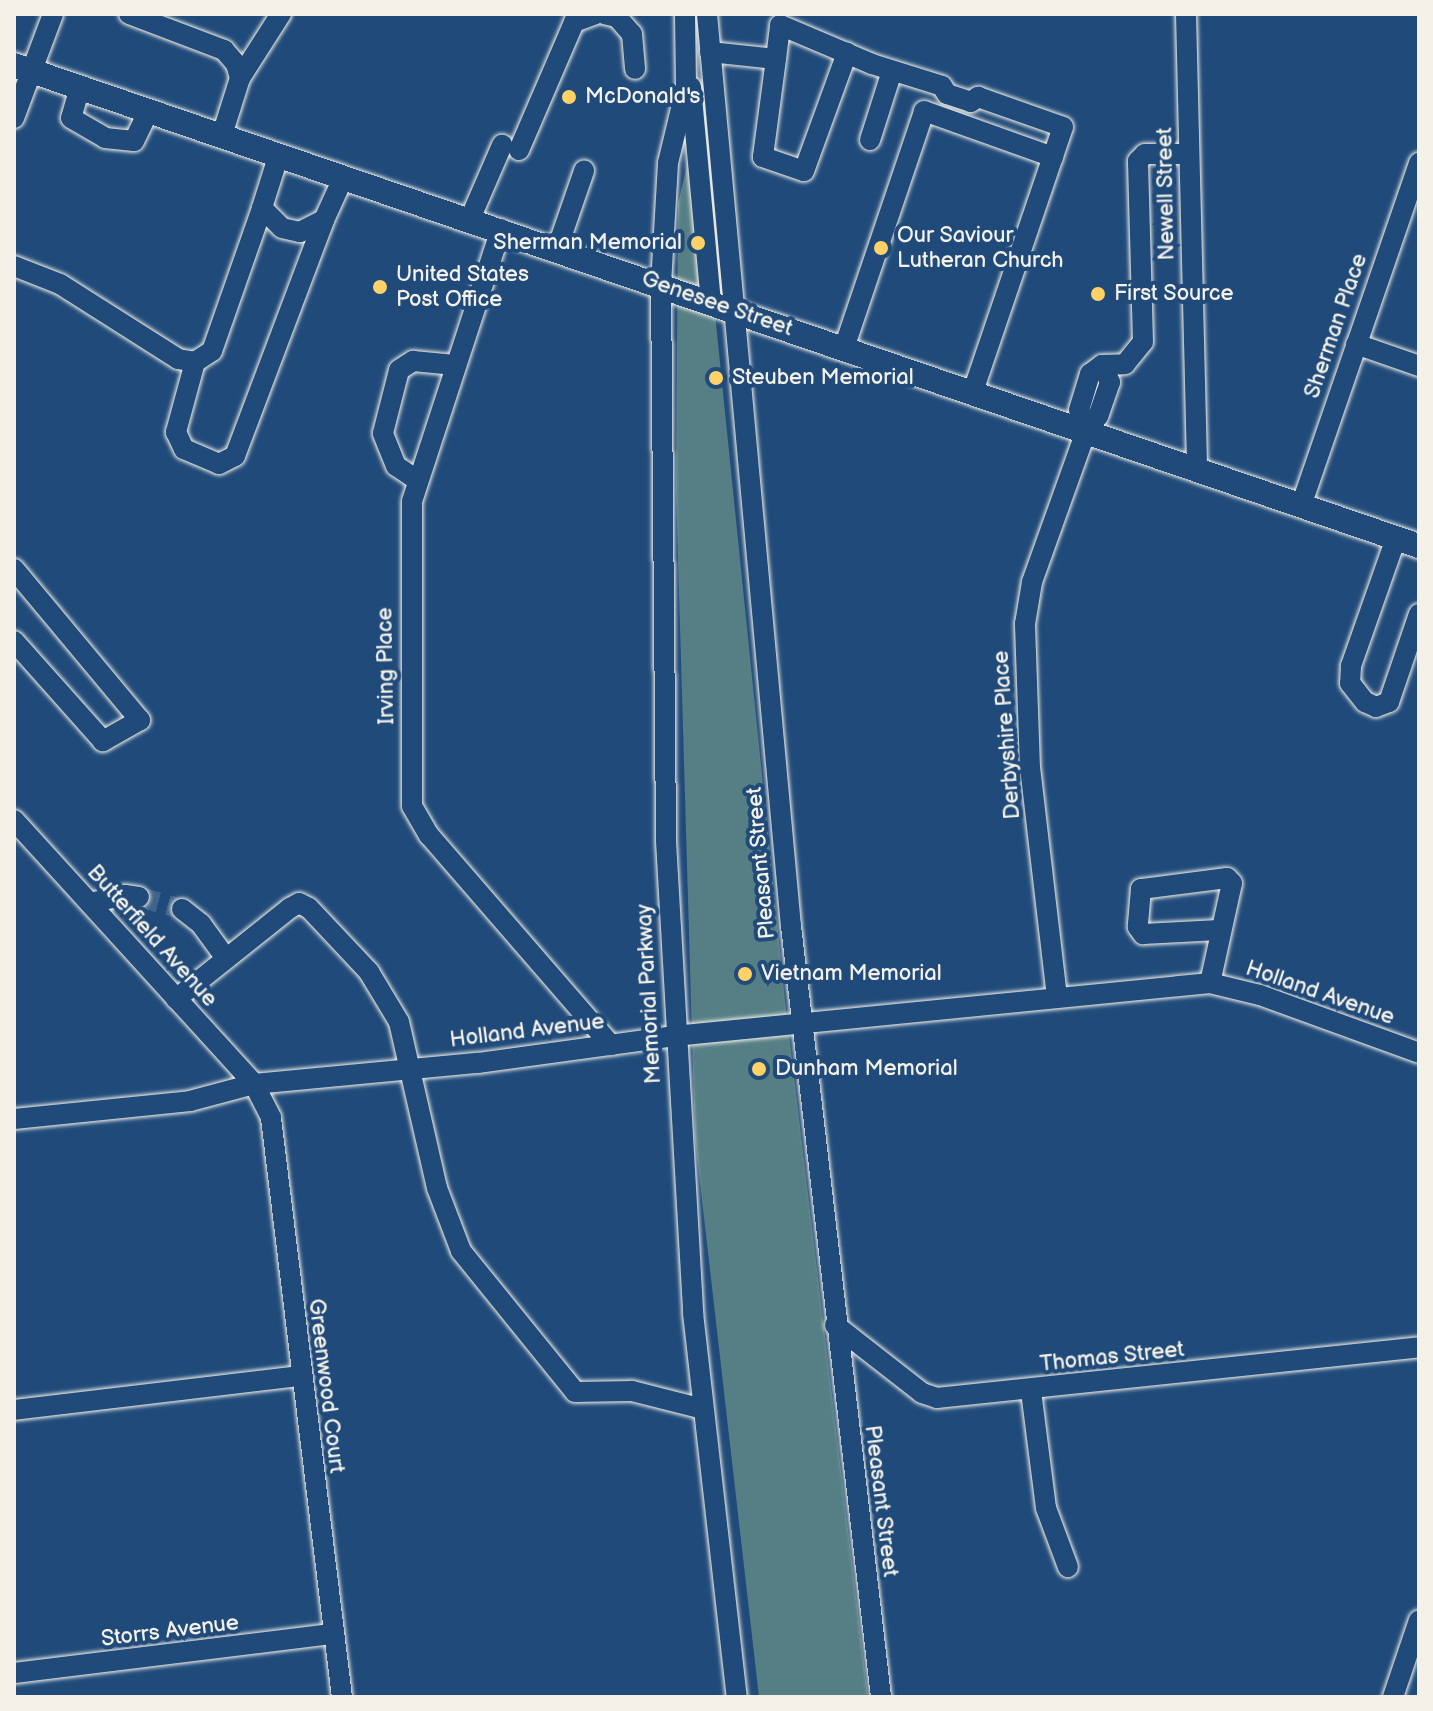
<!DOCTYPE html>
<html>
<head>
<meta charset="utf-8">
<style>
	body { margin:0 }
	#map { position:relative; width:1433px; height:1711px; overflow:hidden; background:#1f4a7a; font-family:"Balsamiq Sans",sans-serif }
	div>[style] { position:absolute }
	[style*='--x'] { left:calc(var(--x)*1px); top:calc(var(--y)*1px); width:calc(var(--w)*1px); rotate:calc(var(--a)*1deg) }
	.green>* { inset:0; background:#557e85 }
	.minor-tunnel>* { height:20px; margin-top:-10px; transform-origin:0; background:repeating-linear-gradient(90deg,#3f638a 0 20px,transparent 0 30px) }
	.roads { filter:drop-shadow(0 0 2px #f4f1e8) drop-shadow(0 0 2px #f4f1e8) }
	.minor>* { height:20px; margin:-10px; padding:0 10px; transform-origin:10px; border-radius:10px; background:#1f4a7a }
	.major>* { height:24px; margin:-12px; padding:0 12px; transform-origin:12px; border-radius:12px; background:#1f4a7a }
	.dots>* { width:22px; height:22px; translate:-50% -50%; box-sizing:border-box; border:4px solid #1f4a7a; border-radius:50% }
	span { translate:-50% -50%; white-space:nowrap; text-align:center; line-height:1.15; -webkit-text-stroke:8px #1f4a7a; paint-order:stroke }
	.poi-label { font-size:22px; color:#f4f1e8 }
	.left { translate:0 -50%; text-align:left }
	.right { translate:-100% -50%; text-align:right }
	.street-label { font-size:22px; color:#f4f1e8 }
	.frame { position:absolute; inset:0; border:16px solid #f4f1e8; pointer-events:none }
</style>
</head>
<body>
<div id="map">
	<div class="green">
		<i style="clip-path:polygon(696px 127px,785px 1001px,868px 1697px,759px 1697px,695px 1139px,676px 489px,678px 204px)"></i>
	</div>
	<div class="minor-tunnel">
		<i style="--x:139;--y:897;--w:45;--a:15.6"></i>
	</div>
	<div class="roads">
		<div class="minor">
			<i style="--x:129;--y:14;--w:102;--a:20.8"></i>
			<i style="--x:224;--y:50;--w:18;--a:49"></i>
			<i style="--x:236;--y:64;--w:15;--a:74"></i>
			<i style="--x:240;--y:78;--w:60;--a:107.5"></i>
			<i style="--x:604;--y:14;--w:13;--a:13"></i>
			<i style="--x:617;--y:17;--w:23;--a:49"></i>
			<i style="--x:632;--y:34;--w:35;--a:85"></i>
			<i style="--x:685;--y:14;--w:74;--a:89.2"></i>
			<i style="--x:686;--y:88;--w:77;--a:103.5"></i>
			<i style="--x:668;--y:163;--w:122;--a:93.3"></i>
			<i style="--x:661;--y:285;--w:556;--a:89.48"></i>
			<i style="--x:666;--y:841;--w:473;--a:86.7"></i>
			<i style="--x:693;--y:1313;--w:387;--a:83.5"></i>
			<i style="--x:707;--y:14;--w:916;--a:84.74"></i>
			<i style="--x:791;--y:926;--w:776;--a:83.34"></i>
			<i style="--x:1186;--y:14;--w:456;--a:88.6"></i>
			<i style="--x:710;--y:52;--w:66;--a:6.1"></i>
			<i style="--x:776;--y:59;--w:34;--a:-83"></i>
			<i style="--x:780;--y:25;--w:100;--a:23"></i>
			<i style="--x:872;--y:64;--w:73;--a:17.4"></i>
			<i style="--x:942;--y:86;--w:9;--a:58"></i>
			<i style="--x:947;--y:94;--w:25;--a:18"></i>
			<i style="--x:971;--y:102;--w:9;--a:-36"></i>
			<i style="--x:978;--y:97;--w:90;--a:19.4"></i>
			<i style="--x:1063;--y:127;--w:280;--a:108.8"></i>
			<i style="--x:776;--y:59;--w:99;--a:97.6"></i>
			<i style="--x:763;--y:157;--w:43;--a:18.9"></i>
			<i style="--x:804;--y:171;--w:126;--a:-70"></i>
			<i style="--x:240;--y:78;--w:76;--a:-57.4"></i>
			<i style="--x:80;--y:87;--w:32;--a:106"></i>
			<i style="--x:71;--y:118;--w:39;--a:30"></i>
			<i style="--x:105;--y:138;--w:29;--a:6"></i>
			<i style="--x:134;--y:141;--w:34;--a:-64"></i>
			<i style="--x:691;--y:87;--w:217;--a:84.7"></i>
			<i style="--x:14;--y:118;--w:111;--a:-69.4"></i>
			<i style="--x:870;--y:140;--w:72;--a:-72.3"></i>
			<i style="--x:519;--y:150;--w:139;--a:-66.7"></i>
			<i style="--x:574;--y:22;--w:23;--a:-20"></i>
			<i style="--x:279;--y:154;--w:57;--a:107.5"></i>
			<i style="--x:262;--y:208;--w:28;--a:45"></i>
			<i style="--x:282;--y:228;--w:18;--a:13"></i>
			<i style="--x:300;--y:232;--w:27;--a:-27"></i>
			<i style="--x:324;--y:220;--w:48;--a:-65.6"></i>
			<i style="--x:470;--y:219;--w:81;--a:-66.6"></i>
			<i style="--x:501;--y:229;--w:286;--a:108.1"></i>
			<i style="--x:412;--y:501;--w:305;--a:90"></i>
			<i style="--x:412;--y:806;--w:34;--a:60"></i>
			<i style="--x:429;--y:835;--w:278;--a:49.1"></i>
			<i style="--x:557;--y:249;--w:83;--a:-70.9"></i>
			<i style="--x:14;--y:266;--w:49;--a:21.4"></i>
			<i style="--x:60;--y:284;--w:140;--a:32.4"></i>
			<i style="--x:178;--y:359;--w:17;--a:10"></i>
			<i style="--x:195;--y:362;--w:20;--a:-33"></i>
			<i style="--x:212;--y:351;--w:151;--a:-70.7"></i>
			<i style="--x:1356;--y:344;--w:67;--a:19.2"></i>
			<i style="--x:844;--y:348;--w:250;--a:-71.3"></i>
			<i style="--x:924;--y:111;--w:137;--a:19.6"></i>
			<i style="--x:195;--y:362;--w:73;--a:105.2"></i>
			<i style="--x:176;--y:432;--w:19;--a:65"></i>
			<i style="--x:184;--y:449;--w:38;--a:23"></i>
			<i style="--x:219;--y:464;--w:18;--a:-27"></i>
			<i style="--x:235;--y:456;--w:252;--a:-69.3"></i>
			<i style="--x:1102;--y:365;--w:19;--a:65"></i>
			<i style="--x:1110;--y:382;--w:36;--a:109"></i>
			<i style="--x:1098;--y:416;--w:19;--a:129"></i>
			<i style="--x:1086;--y:431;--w:22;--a:-108"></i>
			<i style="--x:1079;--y:410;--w:38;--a:-73"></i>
			<i style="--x:1090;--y:374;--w:15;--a:-37"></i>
			<i style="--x:1102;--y:365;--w:23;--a:-2"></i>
			<i style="--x:1125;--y:364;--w:28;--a:-51"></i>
			<i style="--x:1143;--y:342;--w:181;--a:-91.6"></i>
			<i style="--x:1138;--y:161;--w:10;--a:-45"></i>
			<i style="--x:1145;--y:154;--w:44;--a:0"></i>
			<i style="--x:417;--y:480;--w:25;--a:-146"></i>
			<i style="--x:396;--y:466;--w:35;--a:-112"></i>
			<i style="--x:383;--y:433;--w:65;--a:-75.7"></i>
			<i style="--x:399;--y:370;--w:17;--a:-33"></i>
			<i style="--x:413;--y:361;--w:42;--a:5.4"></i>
			<i style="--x:1301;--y:506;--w:363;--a:-71"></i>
			<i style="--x:1396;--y:538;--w:136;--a:109.4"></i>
			<i style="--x:1351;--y:666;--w:17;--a:93"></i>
			<i style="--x:1350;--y:683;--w:24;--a:52"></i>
			<i style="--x:1365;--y:702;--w:12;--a:24"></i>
			<i style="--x:1376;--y:707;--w:14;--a:-21"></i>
			<i style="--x:1389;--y:702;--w:93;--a:-71.2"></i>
			<i style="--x:14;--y:569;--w:197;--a:50.2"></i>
			<i style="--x:140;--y:720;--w:43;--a:150.4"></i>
			<i style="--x:103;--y:741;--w:134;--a:-131.7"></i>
			<i style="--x:14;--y:820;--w:357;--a:47.7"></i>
			<i style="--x:254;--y:1084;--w:38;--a:63"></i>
			<i style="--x:271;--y:1118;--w:583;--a:83.01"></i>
			<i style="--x:90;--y:903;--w:36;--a:-13"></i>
			<i style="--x:125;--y:895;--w:14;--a:8"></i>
			<i style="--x:182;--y:909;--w:24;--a:38"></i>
			<i style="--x:201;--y:924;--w:41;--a:54"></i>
			<i style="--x:1210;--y:983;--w:102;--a:-77.6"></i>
			<i style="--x:1232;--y:883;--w:7;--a:-135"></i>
			<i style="--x:1227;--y:878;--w:87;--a:172.7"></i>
			<i style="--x:1141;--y:889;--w:38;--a:95"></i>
			<i style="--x:1138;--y:927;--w:9;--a:54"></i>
			<i style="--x:1143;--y:934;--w:76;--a:-3"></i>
			<i style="--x:1057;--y:997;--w:231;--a:-96.7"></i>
			<i style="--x:1030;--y:768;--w:144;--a:-92"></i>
			<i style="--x:1025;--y:624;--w:43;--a:-80.5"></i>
			<i style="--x:1032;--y:582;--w:160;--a:-70.3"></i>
			<i style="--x:176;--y:999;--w:146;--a:-38.6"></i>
			<i style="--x:290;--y:908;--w:10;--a:-29"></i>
			<i style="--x:299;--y:903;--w:11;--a:27"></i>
			<i style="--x:309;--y:908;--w:88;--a:46.8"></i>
			<i style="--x:369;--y:972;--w:58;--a:59"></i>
			<i style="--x:399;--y:1022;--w:170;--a:77.1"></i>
			<i style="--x:437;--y:1188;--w:67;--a:69.1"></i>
			<i style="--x:461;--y:1251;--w:181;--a:51"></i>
			<i style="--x:575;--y:1392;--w:57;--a:-1"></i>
			<i style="--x:632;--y:1391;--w:73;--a:14.2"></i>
			<i style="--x:14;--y:1119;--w:177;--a:-5.8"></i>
			<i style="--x:190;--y:1101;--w:66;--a:-14.9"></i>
			<i style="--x:254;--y:1084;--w:225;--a:-5.4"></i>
			<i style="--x:478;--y:1063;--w:198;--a:-7.8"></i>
			<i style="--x:674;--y:1036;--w:539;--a:-5.65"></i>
			<i style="--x:1210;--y:983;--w:51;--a:13.5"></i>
			<i style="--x:1260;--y:995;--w:169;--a:20"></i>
			<i style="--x:835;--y:1325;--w:110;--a:38"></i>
			<i style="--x:922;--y:1393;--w:16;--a:18"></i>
			<i style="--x:937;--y:1398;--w:485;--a:-6"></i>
			<i style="--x:1031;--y:1391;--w:118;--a:82.7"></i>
			<i style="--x:1046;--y:1508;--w:63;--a:69.6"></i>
			<i style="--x:14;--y:1410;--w:287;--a:-6.8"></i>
			<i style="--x:14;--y:1673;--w:320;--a:-7"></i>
			<i style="--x:1393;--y:1697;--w:81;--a:-71.3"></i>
		</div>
		<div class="major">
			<i style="--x:14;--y:65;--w:1485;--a:18.9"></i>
		</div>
	</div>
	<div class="dots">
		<i style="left:569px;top:97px;background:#ffd166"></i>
		<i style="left:698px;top:243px;background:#ffd166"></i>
		<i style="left:881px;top:248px;background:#ffd166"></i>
		<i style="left:380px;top:287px;background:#ffd166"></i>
		<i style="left:1098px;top:294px;background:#ffd166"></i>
		<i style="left:716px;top:378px;background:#ffd166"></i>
		<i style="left:745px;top:974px;background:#ffd166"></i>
		<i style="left:759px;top:1069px;background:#ffd166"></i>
	</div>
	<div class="poi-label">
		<span class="left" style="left:585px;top:97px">McDonald's</span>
		<span class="left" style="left:897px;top:248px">Our Saviour<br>Lutheran Church</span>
		<span class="right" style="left:682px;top:243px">Sherman Memorial</span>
		<span class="left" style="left:396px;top:287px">United States<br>Post Office</span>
		<span class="left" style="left:1114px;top:294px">First Source</span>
		<span class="left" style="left:732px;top:378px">Steuben Memorial</span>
		<span class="left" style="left:761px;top:974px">Vietnam Memorial</span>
		<span class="left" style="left:775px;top:1069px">Dunham Memorial</span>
	</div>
	<div class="street-label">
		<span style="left:1166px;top:194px;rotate:-91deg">Newell Street</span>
		<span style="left:717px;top:304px;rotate:19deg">Genesee Street</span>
		<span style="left:1336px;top:326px;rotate:-71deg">Sherman Place</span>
		<span style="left:386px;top:666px;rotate:-91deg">Irving Place</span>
		<span style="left:1007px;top:735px;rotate:-94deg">Derbyshire Place</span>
		<span style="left:761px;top:863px;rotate:-95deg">Pleasant Street</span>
		<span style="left:152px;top:936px;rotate:48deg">Butterfield Avenue</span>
		<span style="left:1320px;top:993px;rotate:19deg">Holland Avenue</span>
		<span style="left:649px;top:994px;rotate:-93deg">Memorial Parkway</span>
		<span style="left:527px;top:1031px;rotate:-7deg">Holland Avenue</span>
		<span style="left:1112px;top:1357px;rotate:-6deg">Thomas Street</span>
		<span style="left:326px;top:1386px;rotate:83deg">Greenwood Court</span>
		<span style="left:881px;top:1501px;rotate:83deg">Pleasant Street</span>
		<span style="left:170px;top:1631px;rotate:-7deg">Storrs Avenue</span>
	</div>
	<div class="frame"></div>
</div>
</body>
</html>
